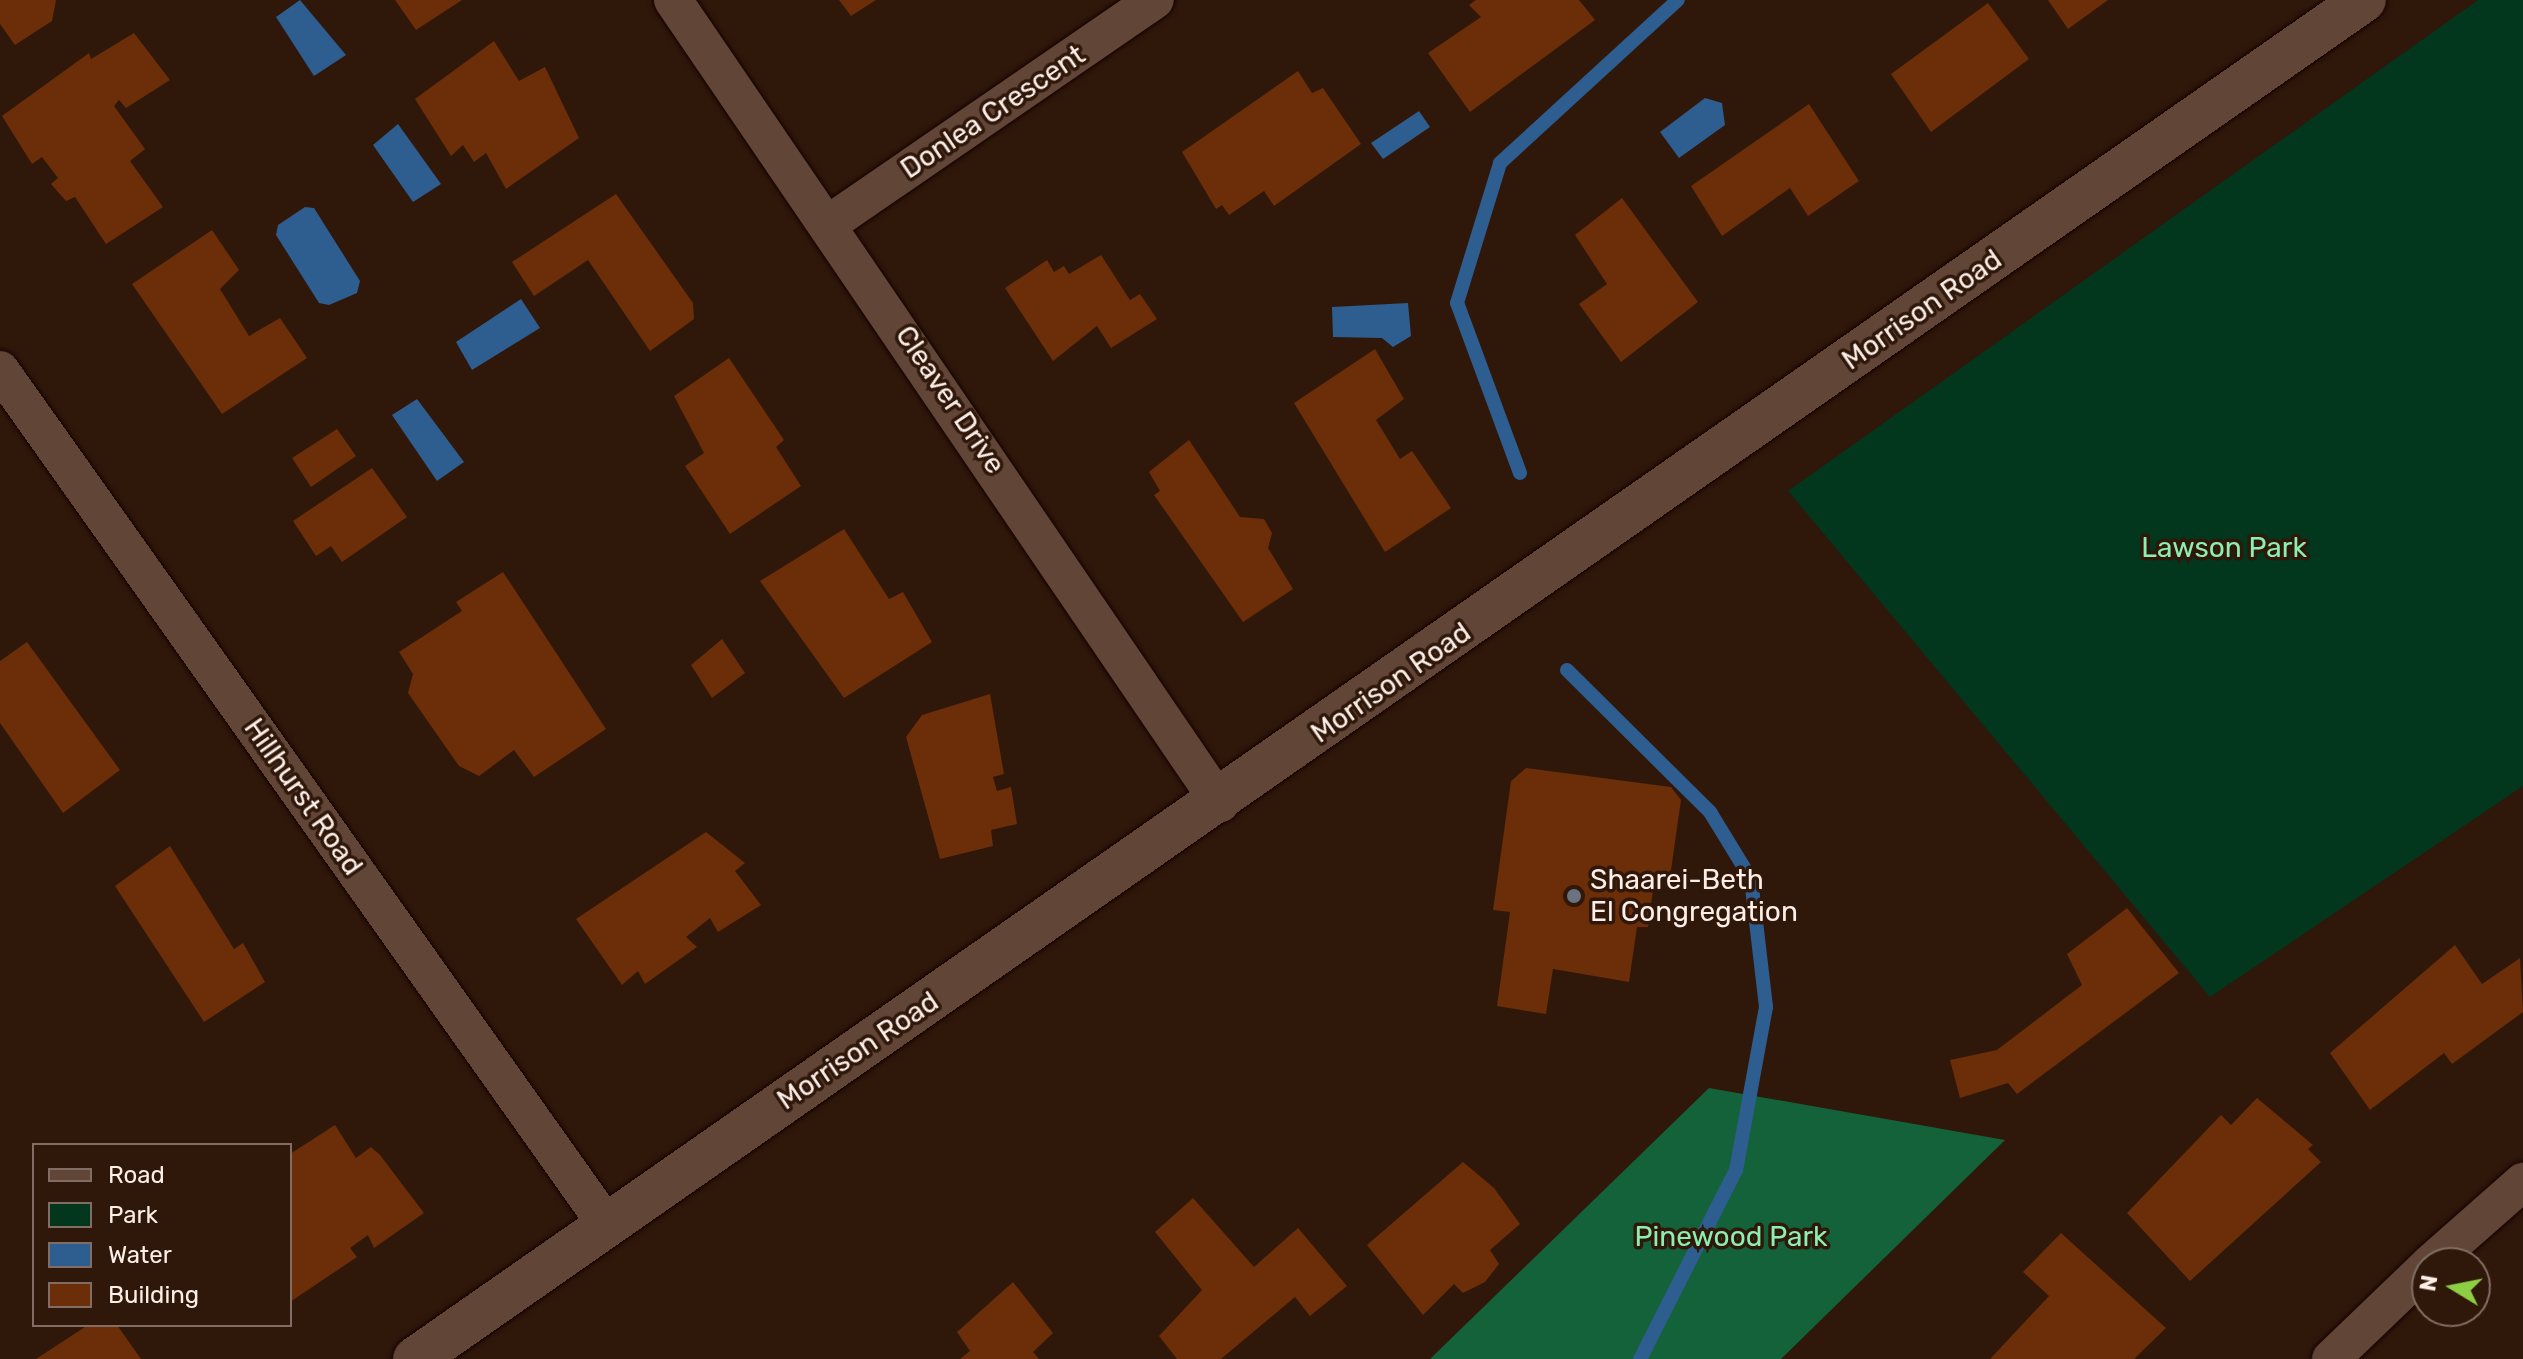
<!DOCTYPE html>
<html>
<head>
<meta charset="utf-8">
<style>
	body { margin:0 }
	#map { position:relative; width:2523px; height:1359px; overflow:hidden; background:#2f170a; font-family:Rubik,sans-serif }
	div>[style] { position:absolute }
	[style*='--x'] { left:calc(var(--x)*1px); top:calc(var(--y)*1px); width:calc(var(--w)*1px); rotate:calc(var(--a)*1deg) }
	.green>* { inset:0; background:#03371d }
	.forest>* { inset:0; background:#14623a }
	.water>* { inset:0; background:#2e5d90 }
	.stream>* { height:14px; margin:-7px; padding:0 7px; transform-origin:7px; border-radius:7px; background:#2e5d90 }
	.building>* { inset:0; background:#6b2e08 }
	.roads { filter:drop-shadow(0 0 2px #160300) drop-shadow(0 0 2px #160300) }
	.minor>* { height:38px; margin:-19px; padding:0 19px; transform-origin:19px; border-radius:19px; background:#614638 }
	.tertiary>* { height:44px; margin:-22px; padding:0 22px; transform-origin:22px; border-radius:22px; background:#614638 }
	.dots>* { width:22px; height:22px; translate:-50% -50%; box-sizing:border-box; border:4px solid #2f170a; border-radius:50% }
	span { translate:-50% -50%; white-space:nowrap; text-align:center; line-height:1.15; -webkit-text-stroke:7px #2f170a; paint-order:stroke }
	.street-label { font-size:28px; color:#fdefe8 }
	.park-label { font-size:28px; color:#8cefb2 }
	.poi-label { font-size:28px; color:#fdefe8 }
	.left { translate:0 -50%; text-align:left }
	.legend { position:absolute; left:32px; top:1143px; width:260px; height:184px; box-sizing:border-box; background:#2f170a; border:2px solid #816d63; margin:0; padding:10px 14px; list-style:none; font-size:24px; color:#fdefe8 }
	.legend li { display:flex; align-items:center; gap:16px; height:40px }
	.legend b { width:40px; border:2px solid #816d63 }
	.north { position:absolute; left:2411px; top:1247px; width:80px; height:80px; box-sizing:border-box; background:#2f170a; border:2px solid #816d63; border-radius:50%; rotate:280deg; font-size:22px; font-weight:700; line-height:32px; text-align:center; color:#fdefe8 }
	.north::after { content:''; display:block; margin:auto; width:28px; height:36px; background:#8ece43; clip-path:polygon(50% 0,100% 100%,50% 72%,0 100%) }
</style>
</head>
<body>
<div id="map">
	<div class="green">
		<i style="clip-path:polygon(2478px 0,2523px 0,2523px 786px,2210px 997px,1788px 491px)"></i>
	</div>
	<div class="forest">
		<i style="clip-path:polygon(1709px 1088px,2005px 1140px,1781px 1359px,1430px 1359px)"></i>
	</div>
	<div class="water">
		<i style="clip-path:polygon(300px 0,346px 55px,314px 76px,276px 17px)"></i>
		<i style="clip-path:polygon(1705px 98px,1722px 103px,1725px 125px,1679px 158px,1660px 132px)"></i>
		<i style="clip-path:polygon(1419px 111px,1430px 127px,1383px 159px,1371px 143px)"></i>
		<i style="clip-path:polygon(398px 124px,441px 184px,413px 202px,373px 145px)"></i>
		<i style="clip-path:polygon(305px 207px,314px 208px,360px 281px,357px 293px,329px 305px,319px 303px,276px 235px,278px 225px)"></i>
		<i style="clip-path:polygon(521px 299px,540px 328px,472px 370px,456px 342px)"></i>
		<i style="clip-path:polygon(1408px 303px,1411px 336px,1393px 347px,1382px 338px,1333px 337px,1332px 307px)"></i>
		<i style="clip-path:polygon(417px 399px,464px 462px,437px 481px,392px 415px)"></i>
	</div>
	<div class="stream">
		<i style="--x:1520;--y:473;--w:181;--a:-110.3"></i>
		<i style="--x:1457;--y:303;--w:146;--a:-72.9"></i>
		<i style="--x:1500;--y:163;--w:241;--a:-42.5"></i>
		<i style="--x:1567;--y:670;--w:202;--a:44.8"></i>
		<i style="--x:1710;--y:812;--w:79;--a:58.5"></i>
		<i style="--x:1751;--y:879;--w:129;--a:83.3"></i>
		<i style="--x:1766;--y:1007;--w:166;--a:100.4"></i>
		<i style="--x:1736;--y:1170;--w:212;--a:116.9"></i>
	</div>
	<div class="building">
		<i style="clip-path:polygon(0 0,56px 0,52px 21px,15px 45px,0 24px)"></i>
		<i style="clip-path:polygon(395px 0,462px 0,416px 30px)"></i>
		<i style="clip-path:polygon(839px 0,876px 0,851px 16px)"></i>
		<i style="clip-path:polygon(1476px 0,1579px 0,1595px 20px,1470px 112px,1428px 53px,1481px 17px,1469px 5px)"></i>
		<i style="clip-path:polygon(2048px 0,2108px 0,2068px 29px)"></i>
		<i style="clip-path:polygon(1988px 3px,2029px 59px,1931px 132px,1891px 74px)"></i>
		<i style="clip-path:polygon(134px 33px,170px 80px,126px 108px,119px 100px,114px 106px,145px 149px,130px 161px,163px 207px,106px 244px,75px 197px,66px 201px,51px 184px,58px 178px,42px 157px,32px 164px,2px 116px,89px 53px,91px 59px)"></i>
		<i style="clip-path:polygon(494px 41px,519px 81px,545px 67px,579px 138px,506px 189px,486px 153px,474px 162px,463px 145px,451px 156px,415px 99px)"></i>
		<i style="clip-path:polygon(1298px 71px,1312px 93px,1323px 88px,1361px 144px,1274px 206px,1264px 191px,1229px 215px,1222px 205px,1216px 209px,1182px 152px)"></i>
		<i style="clip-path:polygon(1809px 104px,1859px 181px,1808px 216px,1790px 188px,1722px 236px,1691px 186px)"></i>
		<i style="clip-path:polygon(616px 194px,693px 303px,694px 319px,650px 351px,588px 260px,534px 296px,512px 262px)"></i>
		<i style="clip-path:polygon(1622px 198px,1698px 302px,1621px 362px,1579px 304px,1607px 284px,1575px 235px)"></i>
		<i style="clip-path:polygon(212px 230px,239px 270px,220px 289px,249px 336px,280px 318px,307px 358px,222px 414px,132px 284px)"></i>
		<i style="clip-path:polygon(1101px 255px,1130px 300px,1140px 294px,1157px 319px,1111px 348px,1097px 326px,1053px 361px,1005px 288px,1047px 260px,1054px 272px,1064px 266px,1069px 274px)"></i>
		<i style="clip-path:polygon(1375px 349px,1404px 399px,1376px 420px,1400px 459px,1412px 451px,1451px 508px,1385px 552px,1294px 403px)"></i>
		<i style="clip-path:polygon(729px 358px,784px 440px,776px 447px,801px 486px,730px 534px,685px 466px,704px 453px,674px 396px)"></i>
		<i style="clip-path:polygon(337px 429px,356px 456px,311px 487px,292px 458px)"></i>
		<i style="clip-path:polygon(1189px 440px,1240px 517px,1264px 519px,1272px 533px,1268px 548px,1293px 589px,1243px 622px,1154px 495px,1160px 491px,1149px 472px)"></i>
		<i style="clip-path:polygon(372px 468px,407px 517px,342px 562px,331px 546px,316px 556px,293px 521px)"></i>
		<i style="clip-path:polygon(844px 529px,889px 599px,903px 592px,932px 642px,844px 698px,760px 581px)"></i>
		<i style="clip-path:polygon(503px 572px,606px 729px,534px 777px,514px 750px,479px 776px,459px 766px,408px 693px,413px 674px,399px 652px,462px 611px,456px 602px)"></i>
		<i style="clip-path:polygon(722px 639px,745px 673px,712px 698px,691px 665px)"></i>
		<i style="clip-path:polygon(27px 642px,120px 770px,63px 813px,0 723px,0 661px)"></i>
		<i style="clip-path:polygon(990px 694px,1004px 774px,993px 777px,997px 791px,1011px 787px,1017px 824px,991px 830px,993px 846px,940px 859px,906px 737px,922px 715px)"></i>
		<i style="clip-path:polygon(1526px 768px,1671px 787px,1681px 800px,1671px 870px,1654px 883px,1648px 927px,1637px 927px,1629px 982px,1553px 969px,1546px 1014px,1497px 1006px,1510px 912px,1493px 910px,1511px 781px)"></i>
		<i style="clip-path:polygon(706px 832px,745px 863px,735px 871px,761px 905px,718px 932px,710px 918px,686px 937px,697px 947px,645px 984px,638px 971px,622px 985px,576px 919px)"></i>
		<i style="clip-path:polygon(170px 846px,234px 949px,243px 943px,265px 982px,204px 1022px,115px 886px)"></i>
		<i style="clip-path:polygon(2127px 908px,2179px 973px,2017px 1094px,2008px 1083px,1960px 1098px,1950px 1060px,1997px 1050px,2082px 985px,2067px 954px)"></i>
		<i style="clip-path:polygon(2455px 945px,2482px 984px,2520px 958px,2523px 1012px,2452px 1064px,2444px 1053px,2370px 1110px,2330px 1053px)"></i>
		<i style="clip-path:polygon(2257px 1098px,2313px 1145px,2308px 1149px,2321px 1162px,2190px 1281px,2127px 1213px,2221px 1115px,2231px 1125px)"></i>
		<i style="clip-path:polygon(335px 1125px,356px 1158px,371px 1147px,380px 1155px,424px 1213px,374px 1248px,368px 1235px,350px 1248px,357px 1257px,290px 1302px,290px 1154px)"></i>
		<i style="clip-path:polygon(1463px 1162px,1494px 1188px,1520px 1224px,1490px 1250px,1499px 1264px,1485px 1282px,1463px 1293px,1454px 1284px,1423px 1315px,1367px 1245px)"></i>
		<i style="clip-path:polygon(1193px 1198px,1254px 1267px,1298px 1228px,1347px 1286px,1310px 1316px,1295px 1297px,1221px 1359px,1177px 1359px,1159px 1336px,1202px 1290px,1155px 1232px)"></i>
		<i style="clip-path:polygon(2061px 1233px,2166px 1328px,2134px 1359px,1990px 1359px,2049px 1296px,2023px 1272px)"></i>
		<i style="clip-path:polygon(1013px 1282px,1053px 1333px,1033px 1352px,1039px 1359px,960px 1359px,970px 1351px,957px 1332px)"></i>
		<i style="clip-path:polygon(88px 1325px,117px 1325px,141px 1359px,36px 1359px)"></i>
	</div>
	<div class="roads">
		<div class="minor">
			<i style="--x:673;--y:0;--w:972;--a:55.74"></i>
			<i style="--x:830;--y:223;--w:394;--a:-34.5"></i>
			<i style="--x:0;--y:370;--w:1047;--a:54.64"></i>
			<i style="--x:2431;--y:1263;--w:123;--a:-41.4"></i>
			<i style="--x:2331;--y:1359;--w:133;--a:-43.8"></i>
		</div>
		<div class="tertiary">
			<i style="--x:415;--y:1359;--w:2376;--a:-34.89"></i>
		</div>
	</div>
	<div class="dots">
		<i style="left:1574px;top:896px;background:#6b7280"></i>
	</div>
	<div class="street-label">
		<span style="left:993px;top:112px;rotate:-34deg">Donlea Crescent</span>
		<span style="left:1922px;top:310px;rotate:-35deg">Morrison Road</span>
		<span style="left:950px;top:400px;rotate:56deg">Cleaver Drive</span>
		<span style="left:1391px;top:683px;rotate:-35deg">Morrison Road</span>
		<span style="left:303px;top:797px;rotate:55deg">Hillhurst Road</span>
		<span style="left:858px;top:1051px;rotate:-34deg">Morrison Road</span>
	</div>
	<div class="park-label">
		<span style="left:2224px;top:548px">Lawson Park</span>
		<span style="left:1731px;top:1237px">Pinewood Park</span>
	</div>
	<div class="poi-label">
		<span class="left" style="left:1590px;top:896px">Shaarei-Beth<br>El Congregation</span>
	</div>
	<ul class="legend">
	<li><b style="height:10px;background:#614638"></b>Road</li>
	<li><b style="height:22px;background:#03371d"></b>Park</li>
	<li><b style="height:22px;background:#2e5d90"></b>Water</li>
	<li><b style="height:22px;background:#6b2e08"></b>Building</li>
	</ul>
	<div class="north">N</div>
</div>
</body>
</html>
